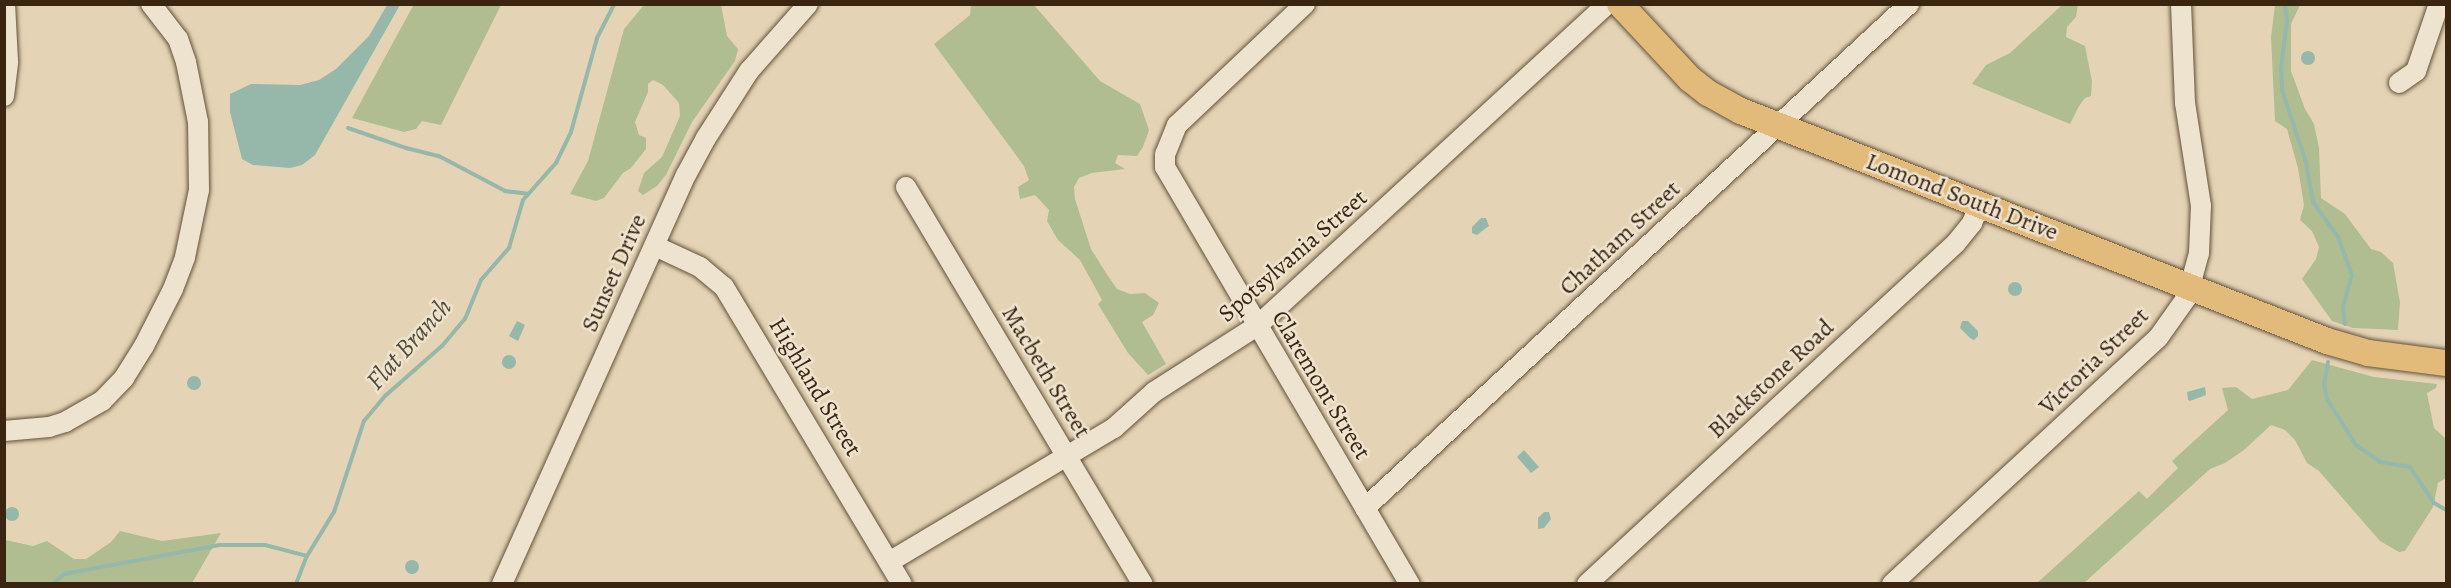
<!DOCTYPE html>
<html>
<head>
<meta charset="utf-8">
<style>
	body { margin:0 }
	#map { position:relative; width:2451px; height:588px; overflow:hidden; background:#e4d4b5; font-family:Alegreya,serif }
	div>[style] { position:absolute }
	[style*='--x'] { left:calc(var(--x)*1px); top:calc(var(--y)*1px); width:calc(var(--w)*1px); rotate:calc(var(--a)*1deg) }
	.green>* { inset:0; background:#b0bd91 }
	.water>* { inset:0; background:#95b8ab }
	.round { border-radius:50% }
	.stream>* { height:4px; margin:-2px; padding:0 2px; transform-origin:2px; border-radius:2px; background:#95b8ab }
	.roads { filter:drop-shadow(0 0 2px #645139) drop-shadow(0 0 2px #645139) }
	.minor>* { height:20px; margin:-10px; padding:0 10px; transform-origin:10px; border-radius:10px; background:#ede3cf }
	.major>* { height:26px; margin:-13px; padding:0 13px; transform-origin:13px; border-radius:13px; background:#e2ba7a }
	span { translate:-50% -50%; white-space:nowrap; text-align:center; line-height:1.15; -webkit-text-stroke:5px #ede3cf; paint-order:stroke }
	.street-label { font-size:24px; color:#392510 }
	.water-label { font-size:26px; color:#504a37; font-style:italic }
	.frame { position:absolute; inset:0; border:6px solid #392510; pointer-events:none }
</style>
</head>
<body>
<div id="map">
	<div class="green">
		<i style="clip-path:polygon(414px 4px,501px 5px,441px 125px,422px 121px,416px 129px,404px 132px,352px 118px)"></i>
		<i style="clip-path:polygon(644px 5px,721px 5px,727px 36px,738px 49px,735px 61px,692px 122px,666px 175px,657px 186px,643px 195px,638px 191px,644px 173px,662px 157px,680px 116px,679px 103px,663px 85px,653px 80px,648px 84px,648px 92px,635px 122px,639px 135px,646px 138px,646px 149px,631px 168px,623px 173px,604px 198px,596px 201px,570px 194px,588px 161px,624px 29px)"></i>
		<i style="clip-path:polygon(971px 5px,1034px 5px,1100px 81px,1140px 104px,1149px 130px,1143px 147px,1137px 156px,1118px 155px,1115px 163px,1125px 169px,1092px 173px,1079px 178px,1074px 187px,1075px 199px,1091px 249px,1106px 273px,1117px 289px,1130px 294px,1145px 293px,1159px 303px,1153px 315px,1142px 322px,1166px 364px,1148px 375px,1128px 353px,1098px 304px,1102px 300px,1080px 260px,1058px 240px,1047px 221px,1049px 210px,1035px 195px,1020px 199px,1018px 187px,1029px 180px,1024px 166px,934px 44px,970px 15px)"></i>
		<i style="clip-path:polygon(2062px 5px,2078px 5px,2076px 17px,2067px 27px,2066px 37px,2085px 46px,2092px 81px,2091px 96px,2085px 98px,2079px 106px,2070px 124px,1972px 84px,1986px 65px,2010px 53px)"></i>
		<i style="clip-path:polygon(2275px 5px,2300px 5px,2291px 24px,2291px 71px,2305px 109px,2314px 124px,2319px 148px,2321px 198px,2345px 214px,2371px 249px,2381px 252px,2393px 263px,2400px 302px,2398px 330px,2353px 328px,2332px 321px,2302px 279px,2316px 259px,2319px 247px,2312px 231px,2300px 220px,2304px 205px,2298px 168px,2287px 129px,2275px 121px,2271px 37px)"></i>
		<i style="clip-path:polygon(2312px 360px,2374px 377px,2437px 384px,2436px 388px,2427px 393px,2434px 428px,2446px 439px,2446px 478px,2438px 483px,2433px 507px,2405px 551px,2399px 552px,2380px 541px,2319px 471px,2307px 463px,2295px 440px,2285px 430px,2271px 425px,2244px 450px,2225px 463px,2210px 469px,2084px 583px,2037px 583px,2139px 491px,2147px 499px,2178px 468px,2172px 461px,2228px 410px,2222px 388px,2236px 387px,2252px 399px,2288px 390px)"></i>
		<i style="clip-path:polygon(120px 531px,162px 541px,221px 533px,192px 583px,5px 583px,5px 540px,33px 546px,47px 541px,74px 559px,86px 559px,111px 542px)"></i>
	</div>
	<div class="water">
		<i style="clip-path:polygon(387px 5px,400px 5px,315px 155px,302px 165px,290px 168px,253px 165px,242px 159px,230px 112px,230px 94px,251px 84px,300px 85px,319px 80px,336px 69px,369px 36px)"></i>
		<i class="round" style="left:2301px;top:51px;width:14px;height:14px"></i>
		<i style="clip-path:polygon(1481px 218px,1486px 218px,1489px 226px,1477px 235px,1472px 233px,1472px 227px)"></i>
		<i class="round" style="left:2008px;top:282px;width:14px;height:14px"></i>
		<i style="clip-path:polygon(517px 321px,525px 325px,518px 341px,509px 336px)"></i>
		<i style="clip-path:polygon(1962px 321px,1968px 321px,1978px 331px,1978px 336px,1974px 340px,1970px 338px,1960px 328px)"></i>
		<i class="round" style="left:502px;top:355px;width:14px;height:14px"></i>
		<i class="round" style="left:187px;top:376px;width:14px;height:14px"></i>
		<i style="clip-path:polygon(2205px 387px,2206px 395px,2190px 401px,2188px 400px,2187px 392px)"></i>
		<i style="clip-path:polygon(1524px 450px,1539px 467px,1531px 473px,1517px 457px)"></i>
		<i class="round" style="left:5px;top:507px;width:14px;height:14px"></i>
		<i style="clip-path:polygon(1544px 512px,1549px 512px,1551px 519px,1544px 528px,1538px 529px,1538px 518px)"></i>
		<i class="round" style="left:405px;top:560px;width:14px;height:14px"></i>
	</div>
	<div class="stream">
		<i style="--x:2285;--y:4;--w:17;--a:83"></i>
		<i style="--x:2287;--y:21;--w:47;--a:97.3"></i>
		<i style="--x:2281;--y:68;--w:22;--a:87"></i>
		<i style="--x:2282;--y:90;--w:76;--a:71.6"></i>
		<i style="--x:2306;--y:162;--w:41;--a:80.1"></i>
		<i style="--x:2313;--y:202;--w:43;--a:54.5"></i>
		<i style="--x:2338;--y:237;--w:40;--a:69.8"></i>
		<i style="--x:2352;--y:275;--w:32;--a:106"></i>
		<i style="--x:2343;--y:306;--w:18;--a:84"></i>
		<i style="--x:348;--y:128;--w:61;--a:19"></i>
		<i style="--x:406;--y:148;--w:34;--a:14"></i>
		<i style="--x:439;--y:156;--w:75;--a:27.9"></i>
		<i style="--x:505;--y:191;--w:23;--a:7"></i>
		<i style="--x:2328;--y:362;--w:22;--a:100"></i>
		<i style="--x:2324;--y:384;--w:15;--a:79"></i>
		<i style="--x:2327;--y:399;--w:54;--a:57.8"></i>
		<i style="--x:2356;--y:445;--w:29;--a:35"></i>
		<i style="--x:2380;--y:462;--w:30;--a:9"></i>
		<i style="--x:2410;--y:467;--w:43;--a:56.3"></i>
		<i style="--x:2434;--y:503;--w:14;--a:30"></i>
		<i style="--x:53;--y:584;--w:15;--a:-42"></i>
		<i style="--x:64;--y:574;--w:158;--a:-10.6"></i>
		<i style="--x:219;--y:545;--w:46;--a:0"></i>
		<i style="--x:265;--y:545;--w:43;--a:14.7"></i>
		<i style="--x:296;--y:584;--w:30;--a:-69"></i>
		<i style="--x:307;--y:556;--w:52;--a:-58.5"></i>
		<i style="--x:334;--y:512;--w:96;--a:-71.8"></i>
		<i style="--x:364;--y:421;--w:33;--a:-50"></i>
		<i style="--x:385;--y:396;--w:76;--a:-41.3"></i>
		<i style="--x:442;--y:346;--w:35;--a:-50"></i>
		<i style="--x:465;--y:319;--w:42;--a:-67.7"></i>
		<i style="--x:481;--y:280;--w:43;--a:-48.8"></i>
		<i style="--x:509;--y:248;--w:50;--a:-73.7"></i>
		<i style="--x:523;--y:200;--w:50;--a:-48.3"></i>
		<i style="--x:556;--y:163;--w:34;--a:-64"></i>
		<i style="--x:571;--y:132;--w:98;--a:-74.5"></i>
		<i style="--x:597;--y:38;--w:38;--a:-63"></i>
	</div>
	<div class="roads">
		<div class="minor">
			<i style="--x:1305;--y:4;--w:176;--a:136.6"></i>
			<i style="--x:1177;--y:125;--w:31;--a:112"></i>
			<i style="--x:1165;--y:154;--w:13;--a:90"></i>
			<i style="--x:1165;--y:167;--w:484;--a:59.6"></i>
			<i style="--x:2399;--y:83;--w:21;--a:-35"></i>
			<i style="--x:2416;--y:71;--w:71;--a:-71.1"></i>
			<i style="--x:4;--y:96;--w:35;--a:-83"></i>
			<i style="--x:8;--y:61;--w:57;--a:-93"></i>
			<i style="--x:906;--y:187;--w:462;--a:59.2"></i>
			<i style="--x:655;--y:246;--w:50;--a:25"></i>
			<i style="--x:700;--y:267;--w:31;--a:40"></i>
			<i style="--x:724;--y:287;--w:346;--a:59.1"></i>
			<i style="--x:4;--y:431;--w:45;--a:-5.1"></i>
			<i style="--x:49;--y:427;--w:17;--a:-17"></i>
			<i style="--x:65;--y:422;--w:43;--a:-29.6"></i>
			<i style="--x:102;--y:401;--w:32;--a:-46"></i>
			<i style="--x:124;--y:378;--w:38;--a:-58"></i>
			<i style="--x:144;--y:346;--w:64;--a:-63"></i>
			<i style="--x:173;--y:289;--w:34;--a:-69"></i>
			<i style="--x:185;--y:257;--w:68;--a:-78.2"></i>
			<i style="--x:199;--y:190;--w:68;--a:-90.8"></i>
			<i style="--x:198;--y:122;--w:61;--a:-101.3"></i>
			<i style="--x:186;--y:62;--w:24;--a:-109"></i>
			<i style="--x:178;--y:39;--w:44;--a:-127.6"></i>
			<i style="--x:1365;--y:508;--w:742;--a:-42.81"></i>
			<i style="--x:889;--y:562;--w:262;--a:-30.8"></i>
			<i style="--x:1114;--y:428;--w:54;--a:-42"></i>
			<i style="--x:1154;--y:392;--w:122;--a:-32.7"></i>
			<i style="--x:1257;--y:326;--w:476;--a:-42.6"></i>
			<i style="--x:502;--y:584;--w:448;--a:-65.8"></i>
			<i style="--x:686;--y:175;--w:42;--a:-61.6"></i>
			<i style="--x:706;--y:138;--w:80;--a:-57.3"></i>
			<i style="--x:749;--y:71;--w:89;--a:-48.6"></i>
			<i style="--x:1587;--y:584;--w:502;--a:-42.74"></i>
			<i style="--x:1956;--y:243;--w:26;--a:-51"></i>
			<i style="--x:1972;--y:223;--w:21;--a:-67"></i>
			<i style="--x:1892;--y:584;--w:362;--a:-42.8"></i>
			<i style="--x:2158;--y:338;--w:50;--a:-54.7"></i>
			<i style="--x:2187;--y:297;--w:46;--a:-74.7"></i>
			<i style="--x:2199;--y:253;--w:47;--a:-87.6"></i>
			<i style="--x:2201;--y:206;--w:104;--a:-98.8"></i>
			<i style="--x:2185;--y:103;--w:99;--a:-92.3"></i>
		</div>
		<div class="major">
			<i style="--x:1620;--y:4;--w:103;--a:47"></i>
			<i style="--x:1690;--y:79;--w:23;--a:38"></i>
			<i style="--x:1708;--y:93;--w:38;--a:29"></i>
			<i style="--x:1741;--y:111;--w:630;--a:21.43"></i>
			<i style="--x:2327;--y:341;--w:43;--a:16.3"></i>
			<i style="--x:2368;--y:353;--w:79;--a:7.3"></i>
		</div>
	</div>
	<div class="street-label">
		<span style="left:1962px;top:197px;rotate:21deg">Lomond South Drive</span>
		<span style="left:1620px;top:238px;rotate:-43deg">Chatham Street</span>
		<span style="left:1293px;top:256px;rotate:-41deg">Spotsylvania Street</span>
		<span style="left:614px;top:273px;rotate:-66deg">Sunset Drive</span>
		<span style="left:2094px;top:361px;rotate:-44deg">Victoria Street</span>
		<span style="left:1046px;top:372px;rotate:59deg">Macbeth Street</span>
		<span style="left:1771px;top:379px;rotate:-43deg">Blackstone Road</span>
		<span style="left:1321px;top:385px;rotate:59deg">Claremont Street</span>
		<span style="left:815px;top:387px;rotate:59deg">Highland Street</span>
	</div>
	<div class="water-label">
		<span style="left:409px;top:344px;rotate:-48deg">Flat Branch</span>
	</div>
	<div class="frame"></div>
</div>
</body>
</html>
